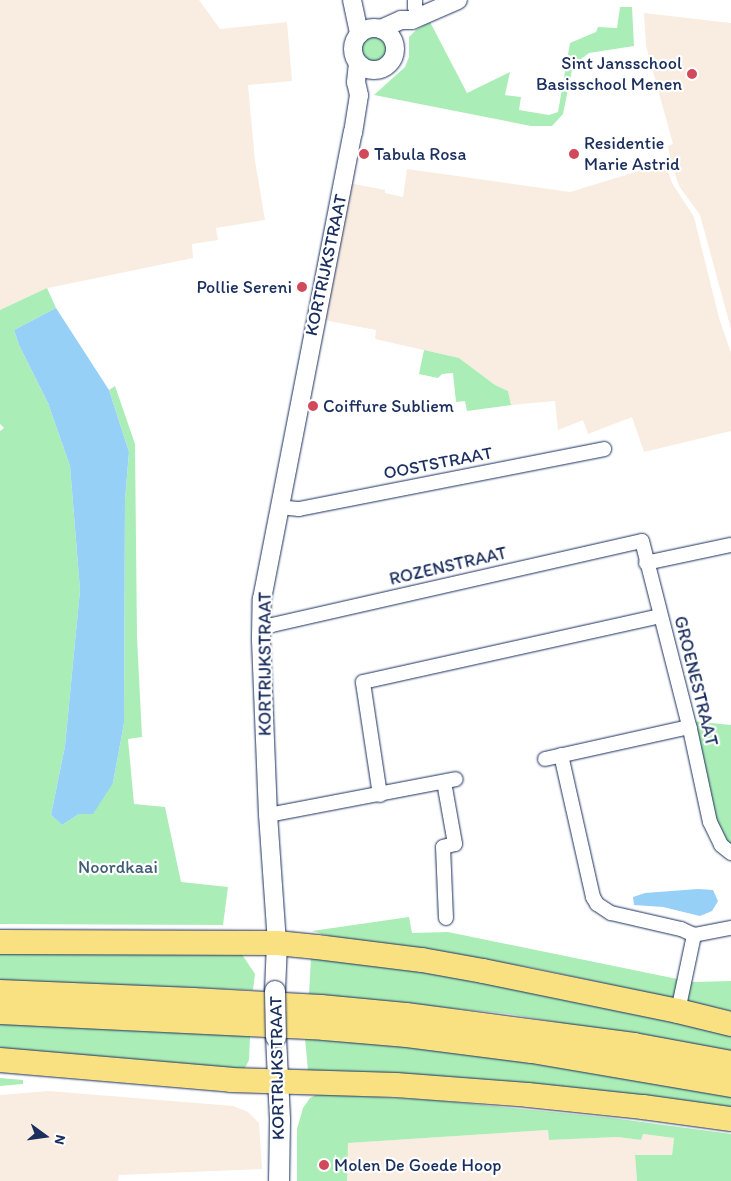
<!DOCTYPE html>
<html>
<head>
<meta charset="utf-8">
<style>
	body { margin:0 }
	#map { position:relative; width:731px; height:1181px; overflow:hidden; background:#fff; font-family:Itim,sans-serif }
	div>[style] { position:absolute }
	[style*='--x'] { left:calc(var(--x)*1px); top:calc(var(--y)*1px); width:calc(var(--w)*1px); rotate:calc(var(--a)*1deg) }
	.built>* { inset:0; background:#f9ece1 }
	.green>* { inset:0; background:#abedb6 }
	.round { border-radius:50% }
	.water>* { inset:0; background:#97d0f7 }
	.roads { filter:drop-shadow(0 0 1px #1b2f5e) drop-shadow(0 0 1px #1b2f5e) }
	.minor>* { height:14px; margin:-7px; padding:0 7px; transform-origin:7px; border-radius:7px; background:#fff }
	.tertiary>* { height:18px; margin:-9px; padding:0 9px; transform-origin:9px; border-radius:9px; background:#fff }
	.tertiary>.ring { margin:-9px; padding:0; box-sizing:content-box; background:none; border:18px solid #fff; border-radius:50% }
	.secondary>* { height:20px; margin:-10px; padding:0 10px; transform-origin:10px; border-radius:10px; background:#fff }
	.trunk>* { height:24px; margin:-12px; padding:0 12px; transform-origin:12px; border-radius:12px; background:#f9e181 }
	.bridges { filter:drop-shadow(0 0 1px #1b2f5e) drop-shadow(0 0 1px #1b2f5e) }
	.secondary-bridge>* { height:20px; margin:-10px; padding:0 10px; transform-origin:10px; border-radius:10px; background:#fff }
	.dots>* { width:14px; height:14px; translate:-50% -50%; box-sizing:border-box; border:2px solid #fff; border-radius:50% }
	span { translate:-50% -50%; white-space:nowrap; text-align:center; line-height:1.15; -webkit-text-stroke:4.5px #fff; paint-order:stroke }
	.poi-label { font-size:18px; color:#1b2f5e }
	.right { translate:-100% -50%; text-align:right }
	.left { translate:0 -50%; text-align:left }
	.street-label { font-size:18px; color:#1b2f5e }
	.park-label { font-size:18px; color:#3f5e74 }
	.north { position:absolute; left:20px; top:1111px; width:50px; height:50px; -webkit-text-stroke:4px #fff; paint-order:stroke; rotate:104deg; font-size:14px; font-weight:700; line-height:20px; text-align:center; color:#1b2f5e }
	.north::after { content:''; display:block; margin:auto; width:18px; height:22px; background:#1b2f5e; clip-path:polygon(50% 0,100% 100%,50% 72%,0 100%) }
</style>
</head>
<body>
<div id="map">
	<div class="built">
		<i style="clip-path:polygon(0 0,199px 0,220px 29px,287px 22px,292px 81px,248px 85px,255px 161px,265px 220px,216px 228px,218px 240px,192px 244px,193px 258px,48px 288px,0 310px)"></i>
		<i style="clip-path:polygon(644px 13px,731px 23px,731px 329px,700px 215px,679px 186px,671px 162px,668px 146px,673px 144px,646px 46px)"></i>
		<i style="clip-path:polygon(665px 163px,672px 183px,694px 217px,719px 318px,731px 353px,731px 431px,644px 452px,632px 417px,588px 434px,583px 420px,558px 430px,555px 401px,511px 405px,508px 391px,495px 385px,459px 358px,375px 339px,376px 330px,329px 321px,321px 317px,349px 183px,385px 190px,385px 193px,403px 197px,407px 169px,570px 192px)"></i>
		<i style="clip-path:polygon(49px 1091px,233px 1106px,248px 1112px,259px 1123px,262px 1169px,119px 1175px,118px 1181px,0 1181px,0 1095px)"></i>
		<i style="clip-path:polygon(548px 1130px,549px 1140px,618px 1137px,641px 1140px,642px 1134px,674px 1138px,672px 1155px,635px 1155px,637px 1181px,347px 1181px,347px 1143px)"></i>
	</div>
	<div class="green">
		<i style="clip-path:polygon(620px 7px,632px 7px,634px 46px,589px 53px,573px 65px,563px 114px,552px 126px,531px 126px,374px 95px,405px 67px,409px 57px,409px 37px,416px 30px,430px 22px,467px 93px,510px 72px,505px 95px,521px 97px,519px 110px,549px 115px,558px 112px,570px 43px,596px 32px,598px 27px,617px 28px)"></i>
		<i class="round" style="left:361px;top:36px;width:26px;height:26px"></i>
		<i style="clip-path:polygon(47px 288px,56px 308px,14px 330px,19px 345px,48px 403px,70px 466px,80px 590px,65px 746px,51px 815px,62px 825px,79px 814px,113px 783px,124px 723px,125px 500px,129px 452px,109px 390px,115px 386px,135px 444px,137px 637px,142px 737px,128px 739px,134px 804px,165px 807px,181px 882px,228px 887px,223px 925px,0 924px,0 431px,4px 428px,0 424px,0 310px)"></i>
		<i style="clip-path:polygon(424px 350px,459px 358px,495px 385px,508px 391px,511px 405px,467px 411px,465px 401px,456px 402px,453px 373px,442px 374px,438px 378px,419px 374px)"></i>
		<i style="clip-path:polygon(692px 721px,731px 725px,731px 847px,719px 832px)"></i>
		<i style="clip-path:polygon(409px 917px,412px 933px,448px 932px,692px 982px,731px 981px,731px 1011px,534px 968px,390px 944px,336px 938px,312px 931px)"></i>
		<i style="clip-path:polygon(0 952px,241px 953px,255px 974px,253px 990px,0 981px)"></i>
		<i style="clip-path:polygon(311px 958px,444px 972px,731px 1030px,731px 1052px,509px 1014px,309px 994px)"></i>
		<i style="clip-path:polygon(0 1020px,250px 1036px,249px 1060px,243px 1072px,0 1051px)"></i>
		<i style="clip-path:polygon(305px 1039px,379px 1044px,529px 1061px,731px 1094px,731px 1114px,308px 1071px)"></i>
		<i style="clip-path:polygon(0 1078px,23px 1080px,23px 1084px,0 1086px)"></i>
		<i style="clip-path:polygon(318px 1094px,433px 1100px,612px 1118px,731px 1134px,731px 1181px,637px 1181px,635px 1155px,672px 1155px,674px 1138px,643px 1134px,641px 1140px,618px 1137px,549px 1140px,548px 1130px,348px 1143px,347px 1181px,297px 1181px,297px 1129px,303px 1108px,310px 1098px)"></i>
	</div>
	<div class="water">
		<i style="clip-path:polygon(56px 308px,109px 390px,129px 452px,125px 500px,124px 723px,113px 783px,93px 814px,79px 814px,62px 825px,51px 815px,65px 746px,80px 590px,70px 466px,48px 403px,19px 345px,14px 330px)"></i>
		<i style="clip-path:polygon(698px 889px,713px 890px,718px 901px,712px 911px,700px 916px,663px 907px,634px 905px,633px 897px,645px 893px)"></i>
	</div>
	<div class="roads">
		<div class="minor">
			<i style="--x:415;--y:0;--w:7;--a:90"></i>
			<i style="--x:415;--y:7;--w:10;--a:61"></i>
			<i style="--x:279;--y:507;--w:20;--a:6"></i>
			<i style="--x:299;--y:509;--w:311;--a:-11.1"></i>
			<i style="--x:646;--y:563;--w:87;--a:-12"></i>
			<i style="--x:261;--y:625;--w:11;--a:0"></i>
			<i style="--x:272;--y:625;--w:379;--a:-12.8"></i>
			<i style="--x:642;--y:541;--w:194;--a:75.7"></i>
			<i style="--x:690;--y:729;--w:95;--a:77.9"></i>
			<i style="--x:710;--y:822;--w:25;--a:64"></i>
			<i style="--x:721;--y:845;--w:13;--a:39"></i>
			<i style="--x:561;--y:755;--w:146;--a:77.3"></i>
			<i style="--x:593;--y:897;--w:8;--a:60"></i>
			<i style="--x:597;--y:904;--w:17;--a:33"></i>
			<i style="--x:611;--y:913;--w:72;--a:12.9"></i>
			<i style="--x:681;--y:929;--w:14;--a:25"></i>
			<i style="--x:694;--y:935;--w:38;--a:-11"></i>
			<i style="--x:545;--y:759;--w:148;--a:-12.5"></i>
			<i style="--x:444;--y:782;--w:63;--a:79.9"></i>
			<i style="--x:455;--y:844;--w:12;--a:166"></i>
			<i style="--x:443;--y:847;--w:71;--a:87.6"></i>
			<i style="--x:380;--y:795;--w:114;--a:-98.6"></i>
			<i style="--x:363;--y:682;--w:304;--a:-12.5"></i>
			<i style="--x:268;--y:815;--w:191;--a:-10.8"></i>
			<i style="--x:678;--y:1011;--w:78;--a:-78.1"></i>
		</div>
		<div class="tertiary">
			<i style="--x:352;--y:0;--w:35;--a:78"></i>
			<i class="ring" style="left:353px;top:28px;width:24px;height:24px"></i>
			<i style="--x:381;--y:29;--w:22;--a:-24"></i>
			<i style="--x:401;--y:20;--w:11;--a:0"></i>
			<i style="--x:412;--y:20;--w:50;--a:-23.5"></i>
			<i style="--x:277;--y:943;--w:128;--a:-94"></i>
			<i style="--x:268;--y:815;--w:177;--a:-92.3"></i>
			<i style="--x:261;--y:638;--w:39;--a:-89"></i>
			<i style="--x:262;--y:599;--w:475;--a:-79"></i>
			<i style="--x:353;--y:133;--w:38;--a:-81"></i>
			<i style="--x:359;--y:95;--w:13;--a:-103"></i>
			<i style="--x:356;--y:82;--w:19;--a:-84"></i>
		</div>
		<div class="secondary">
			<i style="--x:275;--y:991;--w:48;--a:-87.6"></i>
			<i style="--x:276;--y:1037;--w:83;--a:87.2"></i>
			<i style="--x:280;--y:1120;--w:61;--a:90.9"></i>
		</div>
		<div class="trunk">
			<i style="--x:0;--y:942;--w:277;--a:0.2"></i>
			<i style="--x:277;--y:943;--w:40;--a:5.7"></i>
			<i style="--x:317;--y:947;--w:106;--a:7.1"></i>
			<i style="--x:422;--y:960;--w:62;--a:10.2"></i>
			<i style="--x:483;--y:971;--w:199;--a:11.6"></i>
			<i style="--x:678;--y:1011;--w:55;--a:13.8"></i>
			<i style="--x:0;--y:992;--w:193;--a:2.4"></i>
			<i style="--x:193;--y:1000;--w:128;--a:3.1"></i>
			<i style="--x:321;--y:1007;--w:85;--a:5.4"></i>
			<i style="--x:406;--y:1015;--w:230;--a:7.5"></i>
			<i style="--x:634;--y:1045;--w:99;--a:10.5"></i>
			<i style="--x:0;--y:1012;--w:324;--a:2.8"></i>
			<i style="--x:324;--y:1028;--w:83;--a:4.8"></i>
			<i style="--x:407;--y:1035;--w:126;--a:7.3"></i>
			<i style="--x:532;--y:1051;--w:202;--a:9.7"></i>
			<i style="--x:0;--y:1060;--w:232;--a:4.9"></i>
			<i style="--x:231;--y:1080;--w:165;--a:1.7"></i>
			<i style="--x:396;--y:1085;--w:132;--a:4.3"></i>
			<i style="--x:528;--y:1095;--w:116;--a:6"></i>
			<i style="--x:643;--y:1107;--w:89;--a:7.8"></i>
		</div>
	</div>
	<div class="bridges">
		<div class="secondary-bridge">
			<i style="--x:275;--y:991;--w:46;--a:88.8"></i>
		</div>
	</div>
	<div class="dots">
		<i style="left:692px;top:74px;background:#d1495b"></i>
		<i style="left:364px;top:154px;background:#d1495b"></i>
		<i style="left:574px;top:154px;background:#d1495b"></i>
		<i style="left:302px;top:287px;background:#d1495b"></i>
		<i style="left:313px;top:406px;background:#d1495b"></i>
		<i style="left:324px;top:1165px;background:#d1495b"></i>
	</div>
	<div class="poi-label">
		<span class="right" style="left:682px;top:74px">Sint Jansschool<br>Basisschool Menen</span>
		<span class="left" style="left:584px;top:154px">Residentie<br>Marie Astrid</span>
		<span class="left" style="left:374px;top:154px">Tabula Rosa</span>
		<span class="right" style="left:292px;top:287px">Pollie Sereni</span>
		<span class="left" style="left:323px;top:406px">Coiffure Subliem</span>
		<span class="left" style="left:334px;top:1165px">Molen De Goede Hoop</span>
	</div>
	<div class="street-label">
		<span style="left:326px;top:265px;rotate:-78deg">KORTRIJKSTRAAT</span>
		<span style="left:438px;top:463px;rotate:-11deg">OOSTSTRAAT</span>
		<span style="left:448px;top:566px;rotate:-13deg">ROZENSTRAAT</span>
		<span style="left:265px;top:664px;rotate:-90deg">KORTRIJKSTRAAT</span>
		<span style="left:696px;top:681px;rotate:76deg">GROENESTRAAT</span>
		<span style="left:277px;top:1068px;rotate:-91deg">KORTRIJKSTRAAT</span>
	</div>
	<div class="park-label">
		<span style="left:118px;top:867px">Noordkaai</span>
	</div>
	<div class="north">N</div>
</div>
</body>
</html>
